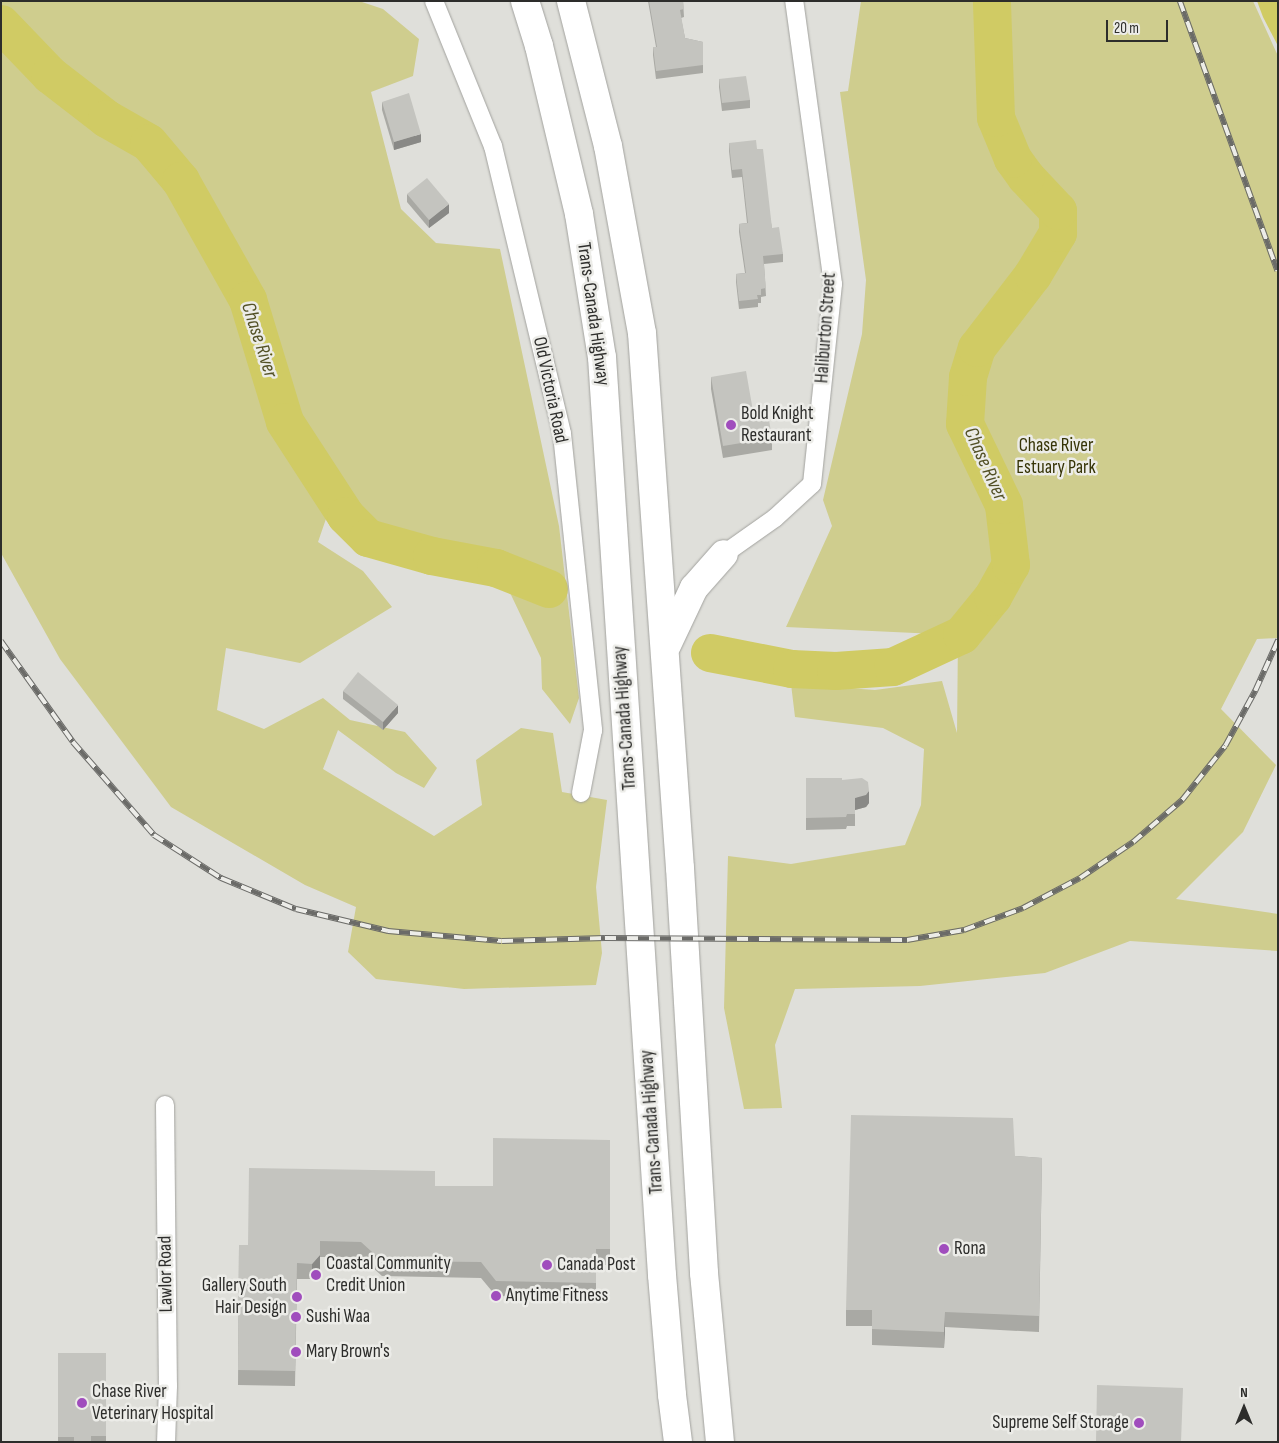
<!DOCTYPE html>
<html>
<head>
<meta charset="utf-8">
<style>
	body { margin:0 }
	#map { position:relative; width:1279px; height:1443px; overflow:hidden; background:#dfdfda; font-family:"Sofia Sans Condensed",sans-serif }
	div>[style] { position:absolute }
	[style*='--x'] { left:calc(var(--x)*1px); top:calc(var(--y)*1px); width:calc(var(--w)*1px); rotate:calc(var(--a)*1deg) }
	.green>* { inset:0; background:#cfcd8e }
	.water>* { inset:0; background:#d0cb64 }
	.river>* { height:38px; margin:-19px; padding:0 19px; transform-origin:19px; border-radius:19px; background:#d0cb64 }
	.roads { filter:drop-shadow(0 0 1px #a2a29e) drop-shadow(0 0 1px #a2a29e) }
	.street>* { height:18px; margin:-9px; padding:0 9px; transform-origin:9px; border-radius:9px; background:#fff }
	.highway>* { height:28px; margin:-14px; padding:0 14px; transform-origin:14px; border-radius:14px; background:#fff }
	.rail>* { height:5.5px; margin-top:-2.75px; transform-origin:0; background:repeating-linear-gradient(90deg,#ecece8 0 11px,#6b6b68 0 22px); box-sizing:border-box; border-block:1px solid #6b6b68 }
	.wall>* { inset:0; background:#a9a9a4 }
	.shaded-wall>* { inset:0; background:#898986 }
	.building>* { inset:0; background:#c4c4bf }
	.dots>* { width:14px; height:14px; translate:-50% -50%; box-sizing:border-box; border:2px solid #ecece8; border-radius:50% }
	span { translate:-50% -50%; white-space:nowrap; text-align:center; line-height:1.15; -webkit-text-stroke:5px #ecece8; paint-order:stroke }
	.street-label { font-size:19px; color:#2d2d2b }
	.poi-label { font-size:19px; color:#2d2d2b }
	.left { translate:0 -50%; text-align:left }
	.right { translate:-100% -50%; text-align:right }
	.park-label { font-size:19px; color:#353305 }
	.water-label { font-size:20px; color:#535126; font-style:italic }
	.frame { position:absolute; inset:0; border:2px solid #2d2d2b; pointer-events:none }
	.north { position:absolute; left:1219px; top:1383px; width:50px; height:50px; -webkit-text-stroke:4px #ecece8; paint-order:stroke; rotate:0deg; font-size:14px; font-weight:700; line-height:20px; text-align:center; color:#2d2d2b }
	.north::after { content:''; display:block; margin:auto; width:18px; height:22px; background:#2d2d2b; clip-path:polygon(50% 0,100% 100%,50% 72%,0 100%) }
	.scale { position:absolute; left:1106px; top:20px; width:62px; height:22px; box-sizing:border-box; border:2px solid #2d2d2b; border-top:0; padding-left:6px; font-size:15px; line-height:18px; white-space:nowrap; color:#2d2d2b; -webkit-text-stroke:4px #ecece8; paint-order:stroke }
</style>
</head>
<body>
<div id="map">
	<div class="green">
		<i style="clip-path:polygon(1px 1px,359px 1px,383px 9px,419px 39px,413px 76px,371px 92px,401px 209px,436px 243px,500px 249px,559px 526px,579px 698px,570px 724px,542px 689px,541px 658px,504px 580px,383px 543px,328px 513px,318px 542px,363px 571px,392px 607px,300px 663px,226px 648px,217px 710px,264px 729px,323px 698px,350px 720px,405px 732px,437px 768px,424px 788px,396px 773px,338px 730px,323px 769px,434px 836px,482px 805px,476px 760px,521px 728px,553px 733px,562px 792px,607px 800px,596px 887px,602px 953px,596px 985px,464px 989px,376px 979px,348px 952px,356px 907px,305px 885px,171px 807px,60px 659px,1px 553px)"></i>
		<i style="clip-path:polygon(861px 1px,1253px 1px,1278px 56px,1278px 638px,1257px 639px,1221px 709px,1276px 765px,1243px 832px,1176px 899px,1278px 914px,1278px 951px,1130px 941px,1045px 973px,920px 986px,795px 989px,775px 1045px,782px 1108px,744px 1109px,724px 1008px,728px 856px,791px 864px,905px 845px,921px 805px,924px 749px,883px 728px,795px 717px,791px 684px,875px 690px,942px 681px,957px 733px,958px 635px,786px 627px,832px 526px,823px 500px,862px 334px,866px 280px,840px 92px,848px 91px)"></i>
	</div>
	<div class="water">
		<i style="clip-path:polygon(1257px 1px,1278px 1px,1278px 46px,1263px 17px)"></i>
	</div>
	<div class="river">
		<i style="--x:1;--y:24;--w:71;--a:46.1"></i>
		<i style="--x:50;--y:75;--w:72;--a:37.7"></i>
		<i style="--x:107;--y:119;--w:48;--a:29.7"></i>
		<i style="--x:149;--y:143;--w:50;--a:49.9"></i>
		<i style="--x:181;--y:181;--w:137;--a:60.6"></i>
		<i style="--x:248;--y:300;--w:127;--a:73.1"></i>
		<i style="--x:285;--y:422;--w:112;--a:57"></i>
		<i style="--x:346;--y:516;--w:31;--a:45"></i>
		<i style="--x:368;--y:538;--w:66;--a:15.7"></i>
		<i style="--x:432;--y:556;--w:65;--a:10.6"></i>
		<i style="--x:496;--y:568;--w:57;--a:21.6"></i>
		<i style="--x:710;--y:653;--w:84;--a:11"></i>
		<i style="--x:792;--y:669;--w:44;--a:2.6"></i>
		<i style="--x:836;--y:671;--w:57;--a:-4"></i>
		<i style="--x:893;--y:667;--w:76;--a:-24.9"></i>
		<i style="--x:962;--y:635;--w:49;--a:-50.8"></i>
		<i style="--x:993;--y:597;--w:37;--a:-61"></i>
		<i style="--x:1011;--y:565;--w:60;--a:-96.7"></i>
		<i style="--x:1004;--y:505;--w:90;--a:-115.7"></i>
		<i style="--x:965;--y:424;--w:47;--a:-86.3"></i>
		<i style="--x:968;--y:377;--w:30;--a:-73"></i>
		<i style="--x:977;--y:348;--w:92;--a:-52.5"></i>
		<i style="--x:1033;--y:275;--w:49;--a:-59.2"></i>
		<i style="--x:1058;--y:233;--w:22;--a:-90"></i>
		<i style="--x:1058;--y:211;--w:47;--a:-133.3"></i>
		<i style="--x:1026;--y:177;--w:22;--a:-126"></i>
		<i style="--x:1013;--y:159;--w:44;--a:-112.5"></i>
		<i style="--x:996;--y:118;--w:117;--a:-92"></i>
	</div>
	<div class="roads">
		<div class="street">
			<i style="--x:434;--y:1;--w:157;--a:67.9"></i>
			<i style="--x:493;--y:146;--w:296;--a:76.5"></i>
			<i style="--x:562;--y:434;--w:298;--a:84"></i>
			<i style="--x:593;--y:730;--w:64;--a:100.8"></i>
			<i style="--x:724;--y:554;--w:62;--a:-35.2"></i>
			<i style="--x:775;--y:518;--w:50;--a:-42.6"></i>
			<i style="--x:812;--y:484;--w:201;--a:-84"></i>
			<i style="--x:833;--y:284;--w:286;--a:-97.8"></i>
			<i style="--x:165;--y:1105;--w:281;--a:89.4"></i>
			<i style="--x:168;--y:1386;--w:56;--a:92"></i>
		</div>
		<div class="highway">
			<i style="--x:525;--y:1;--w:47;--a:72.7"></i>
			<i style="--x:539;--y:46;--w:173;--a:76.6"></i>
			<i style="--x:579;--y:214;--w:145;--a:80.9"></i>
			<i style="--x:602;--y:357;--w:920;--a:86.26"></i>
			<i style="--x:662;--y:1275;--w:120;--a:85.2"></i>
			<i style="--x:672;--y:1395;--w:47;--a:82.7"></i>
			<i style="--x:571;--y:1;--w:150;--a:75.7"></i>
			<i style="--x:608;--y:146;--w:190;--a:79.7"></i>
			<i style="--x:642;--y:333;--w:536;--a:85.94"></i>
			<i style="--x:680;--y:868;--w:406;--a:86.6"></i>
			<i style="--x:704;--y:1273;--w:170;--a:84.6"></i>
			<i style="--x:667;--y:645;--w:63;--a:-64.7"></i>
			<i style="--x:694;--y:588;--w:45;--a:-48.6"></i>
		</div>
	</div>
	<div class="rail">
		<i style="--x:1180;--y:1;--w:287;--a:70.1"></i>
		<i style="--x:1;--y:641;--w:124;--a:54.5"></i>
		<i style="--x:73;--y:742;--w:123;--a:48.9"></i>
		<i style="--x:154;--y:835;--w:80;--a:32.7"></i>
		<i style="--x:221;--y:878;--w:81;--a:22.5"></i>
		<i style="--x:296;--y:909;--w:95;--a:13.4"></i>
		<i style="--x:388;--y:931;--w:114;--a:5"></i>
		<i style="--x:502;--y:941;--w:103;--a:-1.7"></i>
		<i style="--x:605;--y:938;--w:302;--a:0.4"></i>
		<i style="--x:907;--y:940;--w:58;--a:-10"></i>
		<i style="--x:964;--y:930;--w:63;--a:-20.4"></i>
		<i style="--x:1023;--y:908;--w:64;--a:-27.8"></i>
		<i style="--x:1080;--y:878;--w:64;--a:-34.2"></i>
		<i style="--x:1133;--y:842;--w:65;--a:-40.6"></i>
		<i style="--x:1182;--y:800;--w:69;--a:-51.5"></i>
		<i style="--x:1225;--y:746;--w:63;--a:-61.4"></i>
		<i style="--x:1255;--y:691;--w:56;--a:-65.7"></i>
	</div>
	<div class="wall">
		<i style="clip-path:polygon(648px 1px,683px 1px,684px 17px,681px 18px,685px 38px,703px 42px,703px 73px,656px 79px,653px 55px,653px 47px,656px 47px)"></i>
		<i style="clip-path:polygon(719px 79px,750px 100px,750px 108px,722px 111px,719px 87px)"></i>
		<i style="clip-path:polygon(382px 102px,421px 142px,394px 150px,382px 110px)"></i>
		<i style="clip-path:polygon(729px 143px,757px 149px,772px 228px,783px 254px,783px 262px,764px 264px,766px 296px,761px 297px,761px 303px,758px 303px,758px 307px,739px 309px,736px 282px,736px 274px,745px 273px,739px 232px,739px 224px,747px 223px,742px 177px,732px 178px,729px 151px)"></i>
		<i style="clip-path:polygon(407px 194px,449px 213px,429px 228px,407px 202px)"></i>
		<i style="clip-path:polygon(711px 377px,753px 411px,772px 438px,772px 450px,723px 458px,711px 389px)"></i>
		<i style="clip-path:polygon(343px 691px,398px 713px,383px 730px,343px 699px)"></i>
		<i style="clip-path:polygon(806px 778px,842px 780px,869px 803px,866px 807px,855px 810px,855px 826px,847px 826px,846px 829px,806px 830px)"></i>
		<i style="clip-path:polygon(610px 1140px,610px 1265px,596px 1265px,596px 1299px,496px 1296px,481px 1278px,382px 1276px,361px 1257px,320px 1257px,320px 1271px,312px 1279px,297px 1279px,295px 1386px,238px 1385px,239px 1245px,248px 1245px,435px 1186px,493px 1186px)"></i>
		<i style="clip-path:polygon(1015px 1156px,1042px 1158px,1039px 1332px,945px 1327px,944px 1348px,872px 1345px,872px 1326px,846px 1326px,846px 1310px)"></i>
		<i style="clip-path:polygon(58px 1353px,106px 1353px,106px 1442px,58px 1442px)"></i>
	</div>
	<div class="shaded-wall">
		<i style="clip-path:polygon(421px 134px,421px 142px,394px 150px,394px 142px)"></i>
		<i style="clip-path:polygon(449px 204px,449px 213px,429px 228px,429px 220px)"></i>
		<i style="clip-path:polygon(398px 705px,398px 713px,383px 730px,383px 722px)"></i>
		<i style="clip-path:polygon(869px 791px,869px 803px,866px 807px,855px 810px,855px 826px,855px 798px)"></i>
		<i style="clip-path:polygon(320px 1255px,320px 1271px,312px 1279px,312px 1264px)"></i>
		<i style="clip-path:polygon(945px 1312px,945px 1327px,944px 1348px,944px 1332px)"></i>
	</div>
	<div class="building">
		<i style="clip-path:polygon(649px 1px,683px 1px,684px 9px,680px 10px,685px 38px,703px 42px,703px 65px,656px 71px,653px 47px,657px 47px)"></i>
		<i style="clip-path:polygon(746px 76px,750px 100px,722px 103px,719px 79px)"></i>
		<i style="clip-path:polygon(409px 93px,421px 134px,394px 142px,382px 102px)"></i>
		<i style="clip-path:polygon(756px 140px,757px 149px,763px 149px,772px 228px,779px 227px,783px 254px,763px 256px,766px 288px,761px 289px,761px 295px,757px 295px,758px 299px,739px 301px,736px 274px,746px 273px,739px 224px,748px 223px,742px 169px,732px 170px,729px 143px)"></i>
		<i style="clip-path:polygon(427px 178px,449px 204px,429px 220px,407px 194px)"></i>
		<i style="clip-path:polygon(746px 371px,753px 411px,767px 408px,772px 438px,723px 446px,711px 377px)"></i>
		<i style="clip-path:polygon(358px 672px,398px 705px,383px 722px,343px 691px)"></i>
		<i style="clip-path:polygon(806px 778px,842px 778px,842px 780px,862px 778px,868px 782px,869px 791px,866px 795px,855px 798px,855px 814px,847px 814px,846px 817px,806px 818px)"></i>
		<i style="clip-path:polygon(851px 1115px,1013px 1118px,1015px 1156px,1042px 1158px,1039px 1316px,945px 1312px,944px 1332px,872px 1329px,872px 1310px,846px 1310px)"></i>
		<i style="clip-path:polygon(493px 1138px,610px 1140px,610px 1249px,596px 1249px,596px 1283px,496px 1281px,481px 1262px,382px 1261px,361px 1242px,320px 1241px,320px 1255px,312px 1264px,297px 1263px,295px 1371px,238px 1370px,239px 1245px,248px 1245px,249px 1168px,435px 1171px,435px 1186px,493px 1186px)"></i>
		<i style="clip-path:polygon(58px 1353px,106px 1353px,106px 1436px,91px 1436px,91px 1442px,74px 1442px,74px 1437px,58px 1437px)"></i>
		<i style="clip-path:polygon(1097px 1385px,1183px 1388px,1181px 1442px,1096px 1442px)"></i>
	</div>
	<div class="dots">
		<i style="left:731px;top:425px;background:#a04dbd"></i>
		<i style="left:944px;top:1249px;background:#a04dbd"></i>
		<i style="left:547px;top:1265px;background:#a04dbd"></i>
		<i style="left:316px;top:1275px;background:#a04dbd"></i>
		<i style="left:496px;top:1296px;background:#a04dbd"></i>
		<i style="left:297px;top:1297px;background:#a04dbd"></i>
		<i style="left:296px;top:1317px;background:#a04dbd"></i>
		<i style="left:296px;top:1352px;background:#a04dbd"></i>
		<i style="left:82px;top:1403px;background:#a04dbd"></i>
		<i style="left:1139px;top:1423px;background:#a04dbd"></i>
	</div>
	<div class="street-label">
		<span style="left:593px;top:314px;rotate:82deg">Trans-Canada Highway</span>
		<span style="left:826px;top:328px;rotate:-86deg">Haliburton Street</span>
		<span style="left:550px;top:390px;rotate:78deg">Old Victoria Road</span>
		<span style="left:625px;top:718px;rotate:-94deg">Trans-Canada Highway</span>
		<span style="left:652px;top:1122px;rotate:-94deg">Trans-Canada Highway</span>
		<span style="left:166px;top:1274px;rotate:-91deg">Lawlor Road</span>
	</div>
	<div class="poi-label">
		<span class="left" style="left:741px;top:425px">Bold Knight<br>Restaurant</span>
		<span class="left" style="left:954px;top:1249px">Rona</span>
		<span class="left" style="left:326px;top:1275px">Coastal Community<br>Credit Union</span>
		<span class="left" style="left:557px;top:1265px">Canada Post</span>
		<span class="right" style="left:287px;top:1297px">Gallery South<br>Hair Design</span>
		<span class="left" style="left:506px;top:1296px">Anytime Fitness</span>
		<span class="left" style="left:306px;top:1317px">Sushi Waa</span>
		<span class="left" style="left:306px;top:1352px">Mary Brown's</span>
		<span class="left" style="left:92px;top:1403px">Chase River<br>Veterinary Hospital</span>
		<span class="right" style="left:1129px;top:1423px">Supreme Self Storage</span>
	</div>
	<div class="park-label">
		<span style="left:1056px;top:457px">Chase River<br>Estuary Park</span>
	</div>
	<div class="water-label">
		<span style="left:259px;top:340px;rotate:72deg">Chase River</span>
		<span style="left:985px;top:464px;rotate:66deg">Chase River</span>
	</div>
	<div class="frame"></div>
	<div class="north">N</div>
	<div class="scale">20 m</div>
</div>
</body>
</html>
